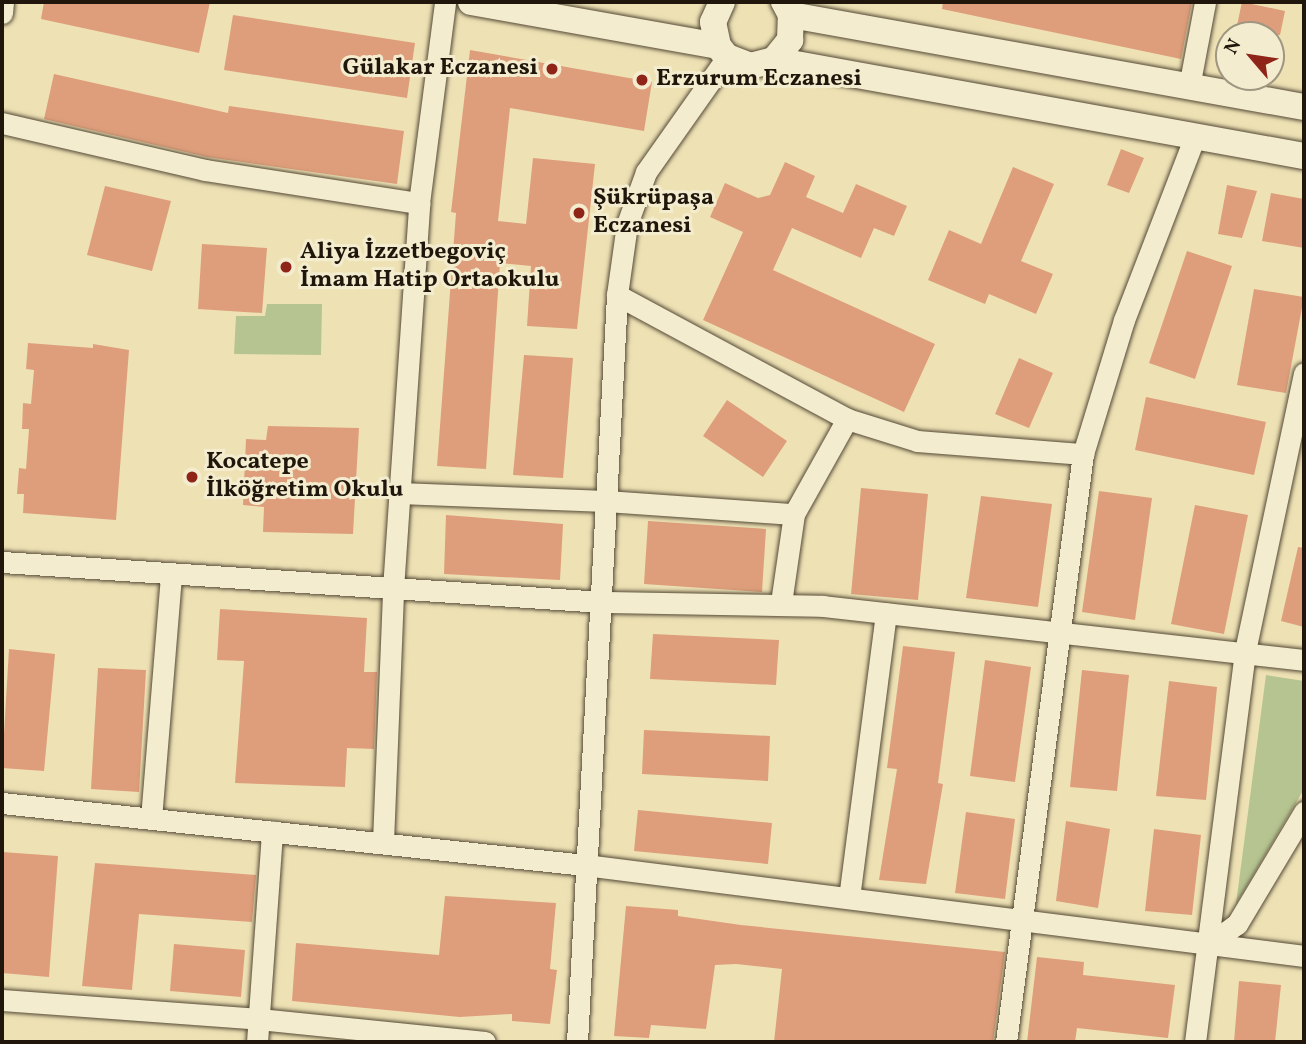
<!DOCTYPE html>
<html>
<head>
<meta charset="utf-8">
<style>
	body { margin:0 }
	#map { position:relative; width:1306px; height:1044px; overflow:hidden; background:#eee2b5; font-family:Vollkorn,serif }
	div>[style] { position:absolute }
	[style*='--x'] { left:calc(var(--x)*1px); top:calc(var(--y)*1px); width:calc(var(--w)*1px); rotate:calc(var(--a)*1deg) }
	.green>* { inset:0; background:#b5c490 }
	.building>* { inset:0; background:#de9e7b }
	.roads { filter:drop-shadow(0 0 2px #544936) drop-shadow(0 0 2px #544936) }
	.minor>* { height:21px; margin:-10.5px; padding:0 10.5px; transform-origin:10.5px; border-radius:10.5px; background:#f4eccf }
	.tertiary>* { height:26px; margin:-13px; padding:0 13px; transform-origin:13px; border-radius:13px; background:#f4eccf }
	.dots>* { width:19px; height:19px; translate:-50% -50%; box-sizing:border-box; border:4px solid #f4eccf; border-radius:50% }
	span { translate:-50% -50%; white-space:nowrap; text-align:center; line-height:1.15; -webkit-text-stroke:6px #f4eccf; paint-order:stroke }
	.poi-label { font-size:24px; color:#21160b; font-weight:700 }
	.right { translate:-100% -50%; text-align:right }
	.left { translate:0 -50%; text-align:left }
	.frame { position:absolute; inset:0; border:4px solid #21160b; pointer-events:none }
	.north { position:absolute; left:1215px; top:21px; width:70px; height:70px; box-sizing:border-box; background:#f4eccf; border:2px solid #a09681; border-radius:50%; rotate:299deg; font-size:19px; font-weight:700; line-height:28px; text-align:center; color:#21160b }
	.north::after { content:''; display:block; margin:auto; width:24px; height:32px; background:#8f2418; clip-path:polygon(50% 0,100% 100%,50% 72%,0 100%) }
</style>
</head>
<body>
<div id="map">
	<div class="green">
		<i style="clip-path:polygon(267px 304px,322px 304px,321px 355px,234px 354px,236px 316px,265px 316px)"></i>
		<i style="clip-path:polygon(1266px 675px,1304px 681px,1304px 789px,1236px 904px)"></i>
	</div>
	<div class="building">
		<i style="clip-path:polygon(44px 2px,210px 2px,199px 53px,41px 19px)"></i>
		<i style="clip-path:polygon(943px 2px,1192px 2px,1181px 59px,942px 9px)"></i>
		<i style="clip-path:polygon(1242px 2px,1285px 11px,1280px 35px,1235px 35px)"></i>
		<i style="clip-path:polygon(233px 15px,415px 43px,407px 98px,224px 70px)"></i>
		<i style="clip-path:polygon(470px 50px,652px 82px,644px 131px,510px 108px,498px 221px,526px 224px,533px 158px,595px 164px,577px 329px,527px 326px,531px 266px,500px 263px,486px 469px,437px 466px,456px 213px,451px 212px)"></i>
		<i style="clip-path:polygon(54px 74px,228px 113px,229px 106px,404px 131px,397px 184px,207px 157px,44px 119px)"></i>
		<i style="clip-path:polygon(1121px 149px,1144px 158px,1129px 193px,1107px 185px)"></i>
		<i style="clip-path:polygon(785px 162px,815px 176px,806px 197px,843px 213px,856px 184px,907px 206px,894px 236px,874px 228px,861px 258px,792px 228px,773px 270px,935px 344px,904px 412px,703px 320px,743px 232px,710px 217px,725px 183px,758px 198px,770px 195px)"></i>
		<i style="clip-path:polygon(1013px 167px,1054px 184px,1021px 261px,1053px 274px,1036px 314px,989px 294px,985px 304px,928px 280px,949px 230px,981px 244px)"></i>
		<i style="clip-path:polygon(1227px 185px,1257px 191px,1242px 238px,1218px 234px)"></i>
		<i style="clip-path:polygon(105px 186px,171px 201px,152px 271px,87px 255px)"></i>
		<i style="clip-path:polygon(1271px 193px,1304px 199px,1304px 248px,1262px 241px)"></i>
		<i style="clip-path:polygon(202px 244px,267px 248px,262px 313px,198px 309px)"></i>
		<i style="clip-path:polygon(1187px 251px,1232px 266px,1195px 379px,1149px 363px)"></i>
		<i style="clip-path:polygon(1254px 289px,1304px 297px,1286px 393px,1237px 385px)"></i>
		<i style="clip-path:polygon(28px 343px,93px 348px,93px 344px,129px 350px,116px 520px,23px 513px,24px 494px,17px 494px,19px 468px,26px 469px,29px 429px,22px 429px,23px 403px,31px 404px,34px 370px,26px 369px)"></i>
		<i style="clip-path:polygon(524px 355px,573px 358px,563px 478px,513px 475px)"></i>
		<i style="clip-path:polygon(1019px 358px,1053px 373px,1029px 428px,995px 414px)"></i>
		<i style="clip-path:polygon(1146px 397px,1266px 422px,1254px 475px,1135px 450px)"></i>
		<i style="clip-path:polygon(727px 400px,787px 441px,763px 477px,703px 436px)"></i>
		<i style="clip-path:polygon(268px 426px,359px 428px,353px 534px,263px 532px,264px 507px,243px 505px,246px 439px,266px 440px)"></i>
		<i style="clip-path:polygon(861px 488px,928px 494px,918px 600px,851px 594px)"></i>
		<i style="clip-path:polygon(1099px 491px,1152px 498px,1135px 620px,1082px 612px)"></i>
		<i style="clip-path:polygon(981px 496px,1052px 504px,1038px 607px,966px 598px)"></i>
		<i style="clip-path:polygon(1195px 505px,1248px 515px,1224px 634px,1171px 624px)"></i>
		<i style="clip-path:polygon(446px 515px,563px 524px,560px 580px,444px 574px)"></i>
		<i style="clip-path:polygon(648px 521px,766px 529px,762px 592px,644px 584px)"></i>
		<i style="clip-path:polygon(1298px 547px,1304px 548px,1304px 627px,1281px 621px)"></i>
		<i style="clip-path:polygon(220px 609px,367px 618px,364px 672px,377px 672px,374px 749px,347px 748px,345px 787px,235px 783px,244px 661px,217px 660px)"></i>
		<i style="clip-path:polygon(653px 634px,779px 640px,776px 685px,650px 679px)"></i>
		<i style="clip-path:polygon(903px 646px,955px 652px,938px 783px,943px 784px,926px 884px,879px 880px,897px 769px,887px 768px)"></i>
		<i style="clip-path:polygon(9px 649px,55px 654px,44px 771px,2px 768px)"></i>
		<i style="clip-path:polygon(985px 660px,1031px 667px,1015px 782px,970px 776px)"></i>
		<i style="clip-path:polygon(98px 668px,146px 670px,139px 792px,91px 789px)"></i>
		<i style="clip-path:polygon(1082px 670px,1129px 675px,1117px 791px,1070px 787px)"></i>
		<i style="clip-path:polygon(1169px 681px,1217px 687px,1206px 800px,1156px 796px)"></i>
		<i style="clip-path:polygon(644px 730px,770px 736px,768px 781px,642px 774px)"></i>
		<i style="clip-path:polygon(638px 810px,772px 823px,768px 864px,634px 851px)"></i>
		<i style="clip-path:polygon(966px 812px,1015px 819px,1005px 899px,955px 893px)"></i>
		<i style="clip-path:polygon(1066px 821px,1110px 829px,1098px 908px,1056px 901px)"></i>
		<i style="clip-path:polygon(1154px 829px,1201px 835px,1192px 915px,1145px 911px)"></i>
		<i style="clip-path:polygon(2px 852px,58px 856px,49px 977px,2px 973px)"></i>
		<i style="clip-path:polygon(95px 863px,256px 875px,252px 922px,139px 914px,132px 990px,82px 986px)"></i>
		<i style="clip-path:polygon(445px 896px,556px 903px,550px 969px,557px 970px,550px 1024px,512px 1021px,512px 1014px,460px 1017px,292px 1001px,296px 943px,439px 955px)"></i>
		<i style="clip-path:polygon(626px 906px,678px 910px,678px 916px,741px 925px,1005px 952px,993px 1042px,774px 1042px,782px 969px,736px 964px,715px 965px,706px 1029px,651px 1025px,649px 1038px,614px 1036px)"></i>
		<i style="clip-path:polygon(174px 944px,245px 950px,241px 997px,170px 991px)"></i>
		<i style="clip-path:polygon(1037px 957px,1084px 962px,1083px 975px,1175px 985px,1168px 1038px,1077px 1028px,1075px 1042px,1027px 1042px)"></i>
		<i style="clip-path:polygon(1239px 981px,1281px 985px,1275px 1042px,1234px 1042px)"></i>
	</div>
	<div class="roads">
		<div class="minor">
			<i style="--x:2;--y:13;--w:11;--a:-85"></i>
			<i style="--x:1189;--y:87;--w:86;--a:-79.3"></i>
			<i style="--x:2;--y:123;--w:208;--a:13"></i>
			<i style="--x:205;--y:170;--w:217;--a:8.8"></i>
			<i style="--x:617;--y:295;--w:261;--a:28.3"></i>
			<i style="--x:847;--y:419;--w:73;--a:17.4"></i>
			<i style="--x:917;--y:441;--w:167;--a:4.5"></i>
			<i style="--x:399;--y:493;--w:207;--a:2.2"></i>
			<i style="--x:606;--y:501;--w:188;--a:4"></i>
			<i style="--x:794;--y:514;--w:109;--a:-60.8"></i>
			<i style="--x:2;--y:562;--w:602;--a:3.81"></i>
			<i style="--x:603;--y:602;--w:220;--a:1"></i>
			<i style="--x:823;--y:606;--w:484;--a:6.4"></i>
			<i style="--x:781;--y:603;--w:90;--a:-81.7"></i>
			<i style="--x:2;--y:803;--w:586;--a:6.07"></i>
			<i style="--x:585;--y:865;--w:725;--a:7.21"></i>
			<i style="--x:151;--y:819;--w:246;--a:-85.3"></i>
			<i style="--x:383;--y:842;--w:253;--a:-87.7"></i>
			<i style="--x:393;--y:589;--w:387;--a:-86.1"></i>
			<i style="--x:419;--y:203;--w:203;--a:-82.6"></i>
			<i style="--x:849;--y:898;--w:287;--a:-82.6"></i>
			<i style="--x:1208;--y:945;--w:36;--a:-36"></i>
			<i style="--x:1237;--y:924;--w:131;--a:-59.1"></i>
			<i style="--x:2;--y:1000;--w:258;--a:4.2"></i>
			<i style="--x:259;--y:1019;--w:227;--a:5.8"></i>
			<i style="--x:257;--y:1042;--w:211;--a:-85.9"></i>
			<i style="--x:577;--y:1042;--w:748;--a:-86.93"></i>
			<i style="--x:617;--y:295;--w:72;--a:-82"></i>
			<i style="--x:627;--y:224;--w:55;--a:-69.9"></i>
			<i style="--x:646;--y:172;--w:141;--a:-54.8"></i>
			<i style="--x:1006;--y:1042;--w:593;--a:-82.54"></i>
			<i style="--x:1083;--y:454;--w:140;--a:-73"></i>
			<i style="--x:1124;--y:320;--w:197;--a:-68.9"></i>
			<i style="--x:1195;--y:1042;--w:394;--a:-82.7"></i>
			<i style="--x:1245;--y:651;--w:284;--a:-78"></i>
		</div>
		<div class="tertiary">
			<i style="--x:471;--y:2;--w:251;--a:10.1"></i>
			<i style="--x:722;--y:2;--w:22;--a:114"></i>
			<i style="--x:713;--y:22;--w:25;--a:78"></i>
			<i style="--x:718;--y:46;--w:14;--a:51"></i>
			<i style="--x:727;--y:57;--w:25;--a:21"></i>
			<i style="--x:750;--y:66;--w:25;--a:-14"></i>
			<i style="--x:774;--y:60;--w:26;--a:-51"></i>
			<i style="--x:790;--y:40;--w:25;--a:-88"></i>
			<i style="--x:791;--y:15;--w:15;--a:-118"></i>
			<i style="--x:791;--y:15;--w:521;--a:10.17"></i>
			<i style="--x:774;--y:60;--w:539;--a:10.27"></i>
		</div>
	</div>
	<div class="dots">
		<i style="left:552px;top:69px;background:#8f2418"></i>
		<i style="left:642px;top:80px;background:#8f2418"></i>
		<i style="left:579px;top:213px;background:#8f2418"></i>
		<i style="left:286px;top:267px;background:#8f2418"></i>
		<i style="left:192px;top:477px;background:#8f2418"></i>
	</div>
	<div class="poi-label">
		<span class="right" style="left:538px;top:69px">Gülakar Eczanesi</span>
		<span class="left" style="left:656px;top:80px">Erzurum Eczanesi</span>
		<span class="left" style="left:593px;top:213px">Şükrüpaşa<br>Eczanesi</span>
		<span class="left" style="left:300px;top:267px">Aliya İzzetbegoviç<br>İmam Hatip Ortaokulu</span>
		<span class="left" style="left:206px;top:477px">Kocatepe<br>İlköğretim Okulu</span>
	</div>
	<div class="frame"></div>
	<div class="north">N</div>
</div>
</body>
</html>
